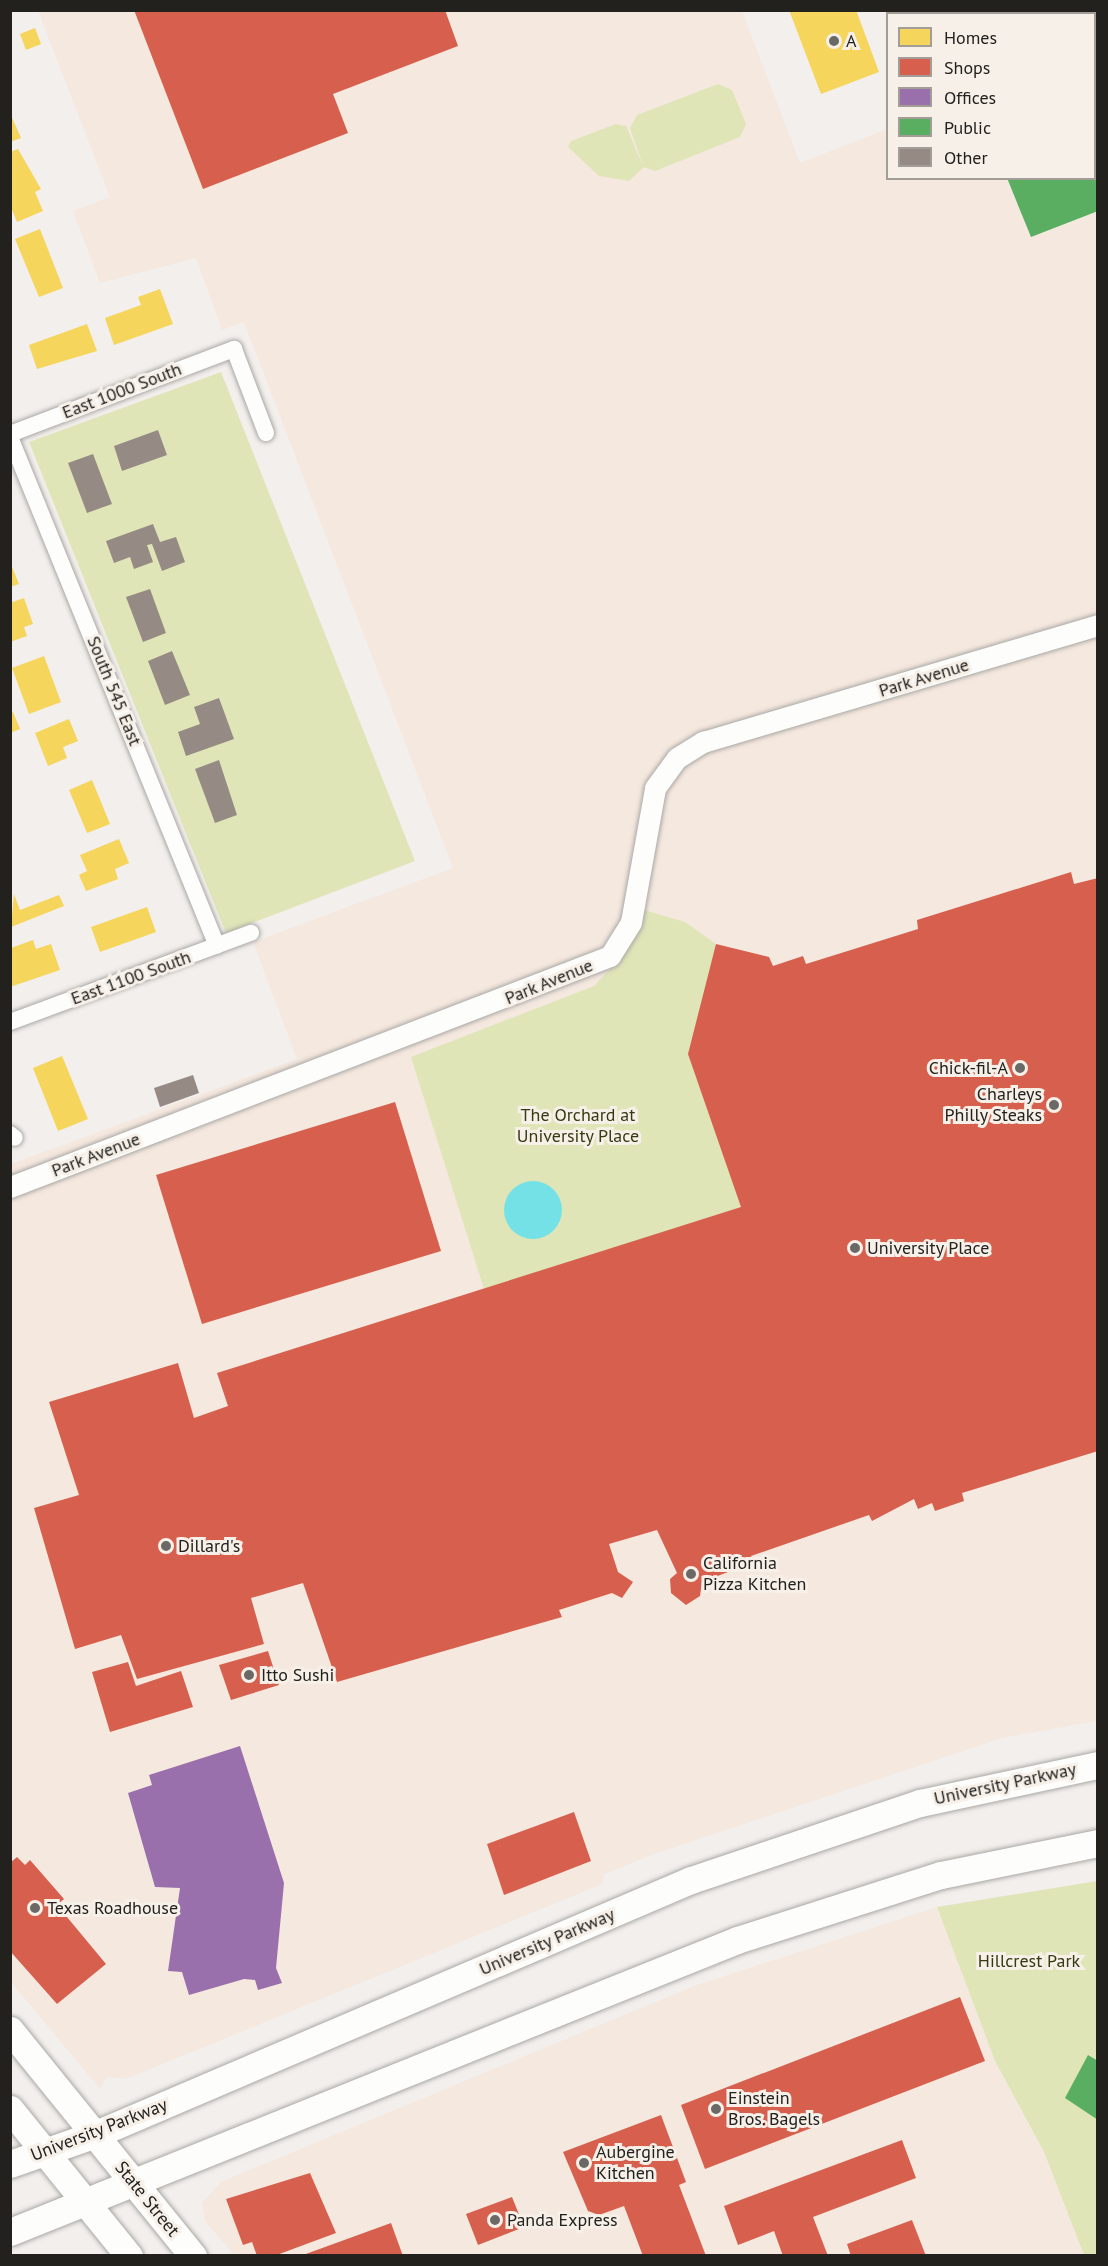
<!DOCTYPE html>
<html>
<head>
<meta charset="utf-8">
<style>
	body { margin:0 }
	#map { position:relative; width:1108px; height:2266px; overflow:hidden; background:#f2efec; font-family:"PT Sans",sans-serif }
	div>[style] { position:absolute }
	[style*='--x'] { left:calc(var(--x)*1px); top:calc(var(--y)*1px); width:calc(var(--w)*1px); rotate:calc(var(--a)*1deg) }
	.commercial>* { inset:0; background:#f5e8df }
	.green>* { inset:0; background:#e0e5b8 }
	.water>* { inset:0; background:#74e1e7 }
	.round { border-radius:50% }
	.homes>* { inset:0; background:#f6d55c }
	.shops>* { inset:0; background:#d6604d }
	.offices>* { inset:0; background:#9970ab }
	.public>* { inset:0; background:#5aae61 }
	.building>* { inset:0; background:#958b84 }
	.roads { filter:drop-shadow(0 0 2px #aaa8a5) drop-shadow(0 0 2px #aaa8a5) }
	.minor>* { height:16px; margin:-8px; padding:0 8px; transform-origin:8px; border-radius:8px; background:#fdfdfc }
	.tertiary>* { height:21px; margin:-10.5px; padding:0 10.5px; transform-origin:10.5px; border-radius:10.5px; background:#fdfdfc }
	.primary>* { height:27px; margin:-13.5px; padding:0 13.5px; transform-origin:13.5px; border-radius:13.5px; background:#fdfdfc }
	.dots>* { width:16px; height:16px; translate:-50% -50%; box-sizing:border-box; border:3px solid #f6f0e8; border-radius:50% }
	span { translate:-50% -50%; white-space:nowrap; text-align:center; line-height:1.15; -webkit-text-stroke:6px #f6f0e8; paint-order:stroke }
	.poi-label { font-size:18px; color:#23211e }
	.left { translate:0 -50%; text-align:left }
	.right { translate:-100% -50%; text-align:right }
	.street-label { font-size:18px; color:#23211e }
	.park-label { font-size:18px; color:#363a10 }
	.frame { position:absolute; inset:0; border:12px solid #23211e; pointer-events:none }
	.legend { position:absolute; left:886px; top:12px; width:210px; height:168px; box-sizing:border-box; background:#f6f0e8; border:2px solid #a29d97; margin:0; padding:8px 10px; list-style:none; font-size:18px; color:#23211e }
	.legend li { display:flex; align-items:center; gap:12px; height:30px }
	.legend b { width:30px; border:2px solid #a29d97 }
</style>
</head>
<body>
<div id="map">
	<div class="commercial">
		<i style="clip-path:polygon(38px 11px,742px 11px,800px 163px,887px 129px,888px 178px,1094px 178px,1097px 65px,1097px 1721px,1002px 1738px,654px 1854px,604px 1874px,602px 1884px,126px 2079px,107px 2077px,100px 2089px,11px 1982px,11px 1164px,297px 1059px,253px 942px,453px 868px,244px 322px,222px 330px,196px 258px,100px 283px,73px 211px,110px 197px)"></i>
		<i style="clip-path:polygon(937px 1907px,995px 2061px,1044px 2152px,1084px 2255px,234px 2255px,205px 2221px,202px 2203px,221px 2182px,694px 1986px)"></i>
	</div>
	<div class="green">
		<i style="clip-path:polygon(718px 84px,732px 90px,746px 124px,740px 137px,655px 171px,644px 167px,629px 181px,599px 176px,568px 147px,571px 141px,616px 124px,626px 126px,643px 166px,630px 128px,637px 115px)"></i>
		<i style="clip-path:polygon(221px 372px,415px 861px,226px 933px,29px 442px)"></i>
		<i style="clip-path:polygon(644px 910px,685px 922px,716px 944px,741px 1207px,484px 1289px,411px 1057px,594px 986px,626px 952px)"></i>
		<i style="clip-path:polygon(1097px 1881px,1097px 2255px,1084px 2255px,1044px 2152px,995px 2061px,937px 1907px)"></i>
	</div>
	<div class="water">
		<i class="round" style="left:504px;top:1181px;width:58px;height:58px"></i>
	</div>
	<div class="homes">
		<i style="clip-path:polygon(789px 10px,856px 10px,879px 72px,821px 94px)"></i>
		<i style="clip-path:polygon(931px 10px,998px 10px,999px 14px,932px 14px)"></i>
		<i style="clip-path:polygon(35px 28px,41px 44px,26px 50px,20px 34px)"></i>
		<i style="clip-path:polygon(10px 113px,21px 138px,10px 142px)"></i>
		<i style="clip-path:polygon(18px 149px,41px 189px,35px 192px,43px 211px,17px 222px,10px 205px,10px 152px)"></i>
		<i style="clip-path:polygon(40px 229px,63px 288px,39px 297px,15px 239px)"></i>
		<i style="clip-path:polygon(160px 289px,173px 324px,114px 345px,105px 318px,141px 305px,138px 297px)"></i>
		<i style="clip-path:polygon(87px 324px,97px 351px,37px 369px,29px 345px)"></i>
		<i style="clip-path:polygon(10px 562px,19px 584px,10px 587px)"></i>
		<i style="clip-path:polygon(24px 598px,33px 624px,24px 627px,27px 636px,10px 642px,10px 603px)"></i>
		<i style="clip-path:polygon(44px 656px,61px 702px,29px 714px,12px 668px)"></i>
		<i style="clip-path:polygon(13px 712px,20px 729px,10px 733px,10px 713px)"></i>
		<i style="clip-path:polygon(69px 719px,78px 741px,63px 747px,67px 758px,48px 766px,35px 733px)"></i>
		<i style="clip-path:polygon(92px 780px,110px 824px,87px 833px,69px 790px)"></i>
		<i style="clip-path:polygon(119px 839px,129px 863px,115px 869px,118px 879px,86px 891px,79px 875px,87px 871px,80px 855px)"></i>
		<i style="clip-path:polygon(14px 894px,20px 910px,59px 895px,64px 906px,11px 927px)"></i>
		<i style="clip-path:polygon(147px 907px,156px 932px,100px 952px,91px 927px)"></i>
		<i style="clip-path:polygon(33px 940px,36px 949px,51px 944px,60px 970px,10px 987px,11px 948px)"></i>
		<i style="clip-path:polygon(62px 1056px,88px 1119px,58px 1131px,33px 1068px)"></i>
	</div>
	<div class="shops">
		<i style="clip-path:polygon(134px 10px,445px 10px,458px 46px,333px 94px,348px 133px,203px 189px)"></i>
		<i style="clip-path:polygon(1071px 872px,1074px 884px,1098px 878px,1098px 1451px,962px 1493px,964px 1501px,935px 1511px,932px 1503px,918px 1509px,914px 1499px,872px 1521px,869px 1515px,751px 1556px,754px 1562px,702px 1582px,700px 1596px,686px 1605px,671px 1593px,670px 1579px,677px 1573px,657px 1530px,609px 1544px,618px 1572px,633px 1582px,622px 1598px,612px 1593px,559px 1610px,562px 1617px,337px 1682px,303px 1583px,251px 1598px,264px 1644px,137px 1679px,121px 1635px,75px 1649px,34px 1508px,79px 1495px,49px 1402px,178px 1363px,194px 1418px,228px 1406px,217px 1373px,741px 1207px,688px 1054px,716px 944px,769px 957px,773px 966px,803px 956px,806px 964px,918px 929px,917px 920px)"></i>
		<i style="clip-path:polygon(395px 1102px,441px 1251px,202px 1324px,156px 1175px)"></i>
		<i style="clip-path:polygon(268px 1651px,279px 1685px,231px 1700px,219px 1665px)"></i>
		<i style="clip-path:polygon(128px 1662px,136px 1686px,181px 1671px,193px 1707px,110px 1732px,92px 1672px)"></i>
		<i style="clip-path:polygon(574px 1812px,591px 1861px,504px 1895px,487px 1844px)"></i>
		<i style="clip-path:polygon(17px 1857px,25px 1865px,30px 1860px,64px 1899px,57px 1905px,106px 1964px,57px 2004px,10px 1951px,10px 1863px)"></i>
		<i style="clip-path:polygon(960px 1997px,985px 2061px,705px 2169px,681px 2105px)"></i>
		<i style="clip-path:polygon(661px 2115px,686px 2182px,679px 2185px,706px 2256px,643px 2256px,624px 2206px,599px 2215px,588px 2211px,563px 2152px)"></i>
		<i style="clip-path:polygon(902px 2140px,916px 2178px,813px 2217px,828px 2256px,783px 2256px,774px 2231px,738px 2245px,724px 2206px)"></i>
		<i style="clip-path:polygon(310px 2173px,336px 2233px,274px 2256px,257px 2256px,252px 2242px,243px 2245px,226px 2199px)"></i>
		<i style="clip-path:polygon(512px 2197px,524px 2227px,478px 2245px,466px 2214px)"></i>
		<i style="clip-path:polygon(912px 2220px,926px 2256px,851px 2256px,847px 2244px)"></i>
		<i style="clip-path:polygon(391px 2223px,403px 2256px,303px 2256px,303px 2255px)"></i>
	</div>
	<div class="offices">
		<i style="clip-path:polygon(240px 1746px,284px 1883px,276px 1968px,282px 1983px,258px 1990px,255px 1980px,244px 1979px,189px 1995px,182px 1972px,168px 1971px,180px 1888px,155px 1887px,128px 1793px,152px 1785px,149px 1775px)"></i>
	</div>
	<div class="public">
		<i style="clip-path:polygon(1098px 86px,1098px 211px,1031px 237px,1007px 178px,1094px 178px)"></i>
		<i style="clip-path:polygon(1088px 2055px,1098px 2061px,1098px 2120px,1065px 2098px)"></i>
	</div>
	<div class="building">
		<i style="clip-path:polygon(158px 430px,167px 455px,122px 471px,114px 446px)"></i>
		<i style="clip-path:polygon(93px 454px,112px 504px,87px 513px,68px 463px)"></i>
		<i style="clip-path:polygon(153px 524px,160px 542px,176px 537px,185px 562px,162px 571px,152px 544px,147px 545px,153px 562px,134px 569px,130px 557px,114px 563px,106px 541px)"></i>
		<i style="clip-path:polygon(150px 589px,166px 633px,143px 642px,126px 597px)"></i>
		<i style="clip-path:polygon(172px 651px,190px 695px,165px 705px,148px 661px)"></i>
		<i style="clip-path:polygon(219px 698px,234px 739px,186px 756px,178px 732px,200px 724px,194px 707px)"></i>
		<i style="clip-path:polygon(219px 760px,237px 815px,215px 823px,195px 769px)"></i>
		<i style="clip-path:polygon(193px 1075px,199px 1093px,160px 1107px,154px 1088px)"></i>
	</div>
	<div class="roads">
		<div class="minor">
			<i style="--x:10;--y:434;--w:240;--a:-20.8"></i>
			<i style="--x:234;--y:349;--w:90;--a:69.1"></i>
			<i style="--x:10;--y:437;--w:549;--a:67.87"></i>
			<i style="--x:10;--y:1022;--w:257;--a:-20.3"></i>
			<i style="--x:10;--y:1134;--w:6;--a:39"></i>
		</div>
		<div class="tertiary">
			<i style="--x:1094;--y:35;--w:4;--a:-14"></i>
			<i style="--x:10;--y:1187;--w:643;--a:-21.06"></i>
			<i style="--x:610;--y:956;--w:40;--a:-58"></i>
			<i style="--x:631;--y:922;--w:136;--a:-79.8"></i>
			<i style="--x:655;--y:788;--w:37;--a:-54"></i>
			<i style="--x:677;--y:758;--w:31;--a:-32"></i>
			<i style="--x:703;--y:742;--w:412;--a:-16.5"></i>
		</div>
		<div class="primary">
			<i style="--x:10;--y:2030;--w:291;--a:51"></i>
			<i style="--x:10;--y:2109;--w:189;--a:51"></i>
			<i style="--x:10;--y:2164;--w:91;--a:-19.2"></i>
			<i style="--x:96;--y:2134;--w:647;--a:-23.12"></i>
			<i style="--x:691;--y:1880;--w:242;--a:-18.6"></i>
			<i style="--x:920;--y:1803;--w:182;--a:-12.1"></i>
			<i style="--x:10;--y:2232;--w:783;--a:-21.88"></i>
			<i style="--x:737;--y:1940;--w:214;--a:-17.7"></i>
			<i style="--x:941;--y:1875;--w:160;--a:-11.5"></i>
		</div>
	</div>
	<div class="dots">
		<i style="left:834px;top:41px;background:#6b6966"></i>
		<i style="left:1020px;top:1068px;background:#6b6966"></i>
		<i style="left:1054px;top:1105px;background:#6b6966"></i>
		<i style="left:855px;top:1248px;background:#6b6966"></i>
		<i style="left:166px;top:1546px;background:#6b6966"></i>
		<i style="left:691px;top:1574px;background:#6b6966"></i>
		<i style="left:249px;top:1675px;background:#6b6966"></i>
		<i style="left:35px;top:1908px;background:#6b6966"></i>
		<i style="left:716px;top:2109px;background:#6b6966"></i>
		<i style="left:584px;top:2163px;background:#6b6966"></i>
		<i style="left:495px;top:2220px;background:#6b6966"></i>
	</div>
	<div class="poi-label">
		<span class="left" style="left:846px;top:41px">A</span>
		<span class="right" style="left:1008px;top:1068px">Chick-fil-A</span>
		<span class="right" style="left:1042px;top:1105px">Charleys<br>Philly Steaks</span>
		<span class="left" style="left:867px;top:1248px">University Place</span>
		<span class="left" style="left:178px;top:1546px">Dillard's</span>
		<span class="left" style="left:703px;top:1574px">California<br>Pizza Kitchen</span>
		<span class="left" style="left:261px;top:1675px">Itto Sushi</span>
		<span class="left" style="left:47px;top:1908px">Texas Roadhouse</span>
		<span class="left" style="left:728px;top:2109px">Einstein<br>Bros. Bagels</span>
		<span class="left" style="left:596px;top:2163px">Aubergine<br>Kitchen</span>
		<span class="left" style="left:507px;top:2220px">Panda Express</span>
	</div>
	<div class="street-label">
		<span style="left:122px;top:391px;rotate:-21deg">East 1000 South</span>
		<span style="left:924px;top:678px;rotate:-17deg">Park Avenue</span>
		<span style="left:114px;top:691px;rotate:68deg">South 545 East</span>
		<span style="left:131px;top:978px;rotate:-20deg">East 1100 South</span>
		<span style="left:549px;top:982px;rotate:-22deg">Park Avenue</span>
		<span style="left:96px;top:1155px;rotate:-21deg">Park Avenue</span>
		<span style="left:1005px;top:1784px;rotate:-12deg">University Parkway</span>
		<span style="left:547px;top:1942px;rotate:-23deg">University Parkway</span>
		<span style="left:99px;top:2130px;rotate:-21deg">University Parkway</span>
		<span style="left:147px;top:2199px;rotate:51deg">State Street</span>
	</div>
	<div class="park-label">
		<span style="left:578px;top:1126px">The Orchard at<br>University Place</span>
		<span style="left:1029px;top:1961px">Hillcrest Park</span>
	</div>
	<div class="frame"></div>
	<ul class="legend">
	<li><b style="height:16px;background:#f6d55c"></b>Homes</li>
	<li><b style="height:16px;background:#d6604d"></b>Shops</li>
	<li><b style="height:16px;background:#9970ab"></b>Offices</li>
	<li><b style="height:16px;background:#5aae61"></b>Public</li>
	<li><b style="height:16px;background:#958b84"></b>Other</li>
	</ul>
</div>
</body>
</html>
